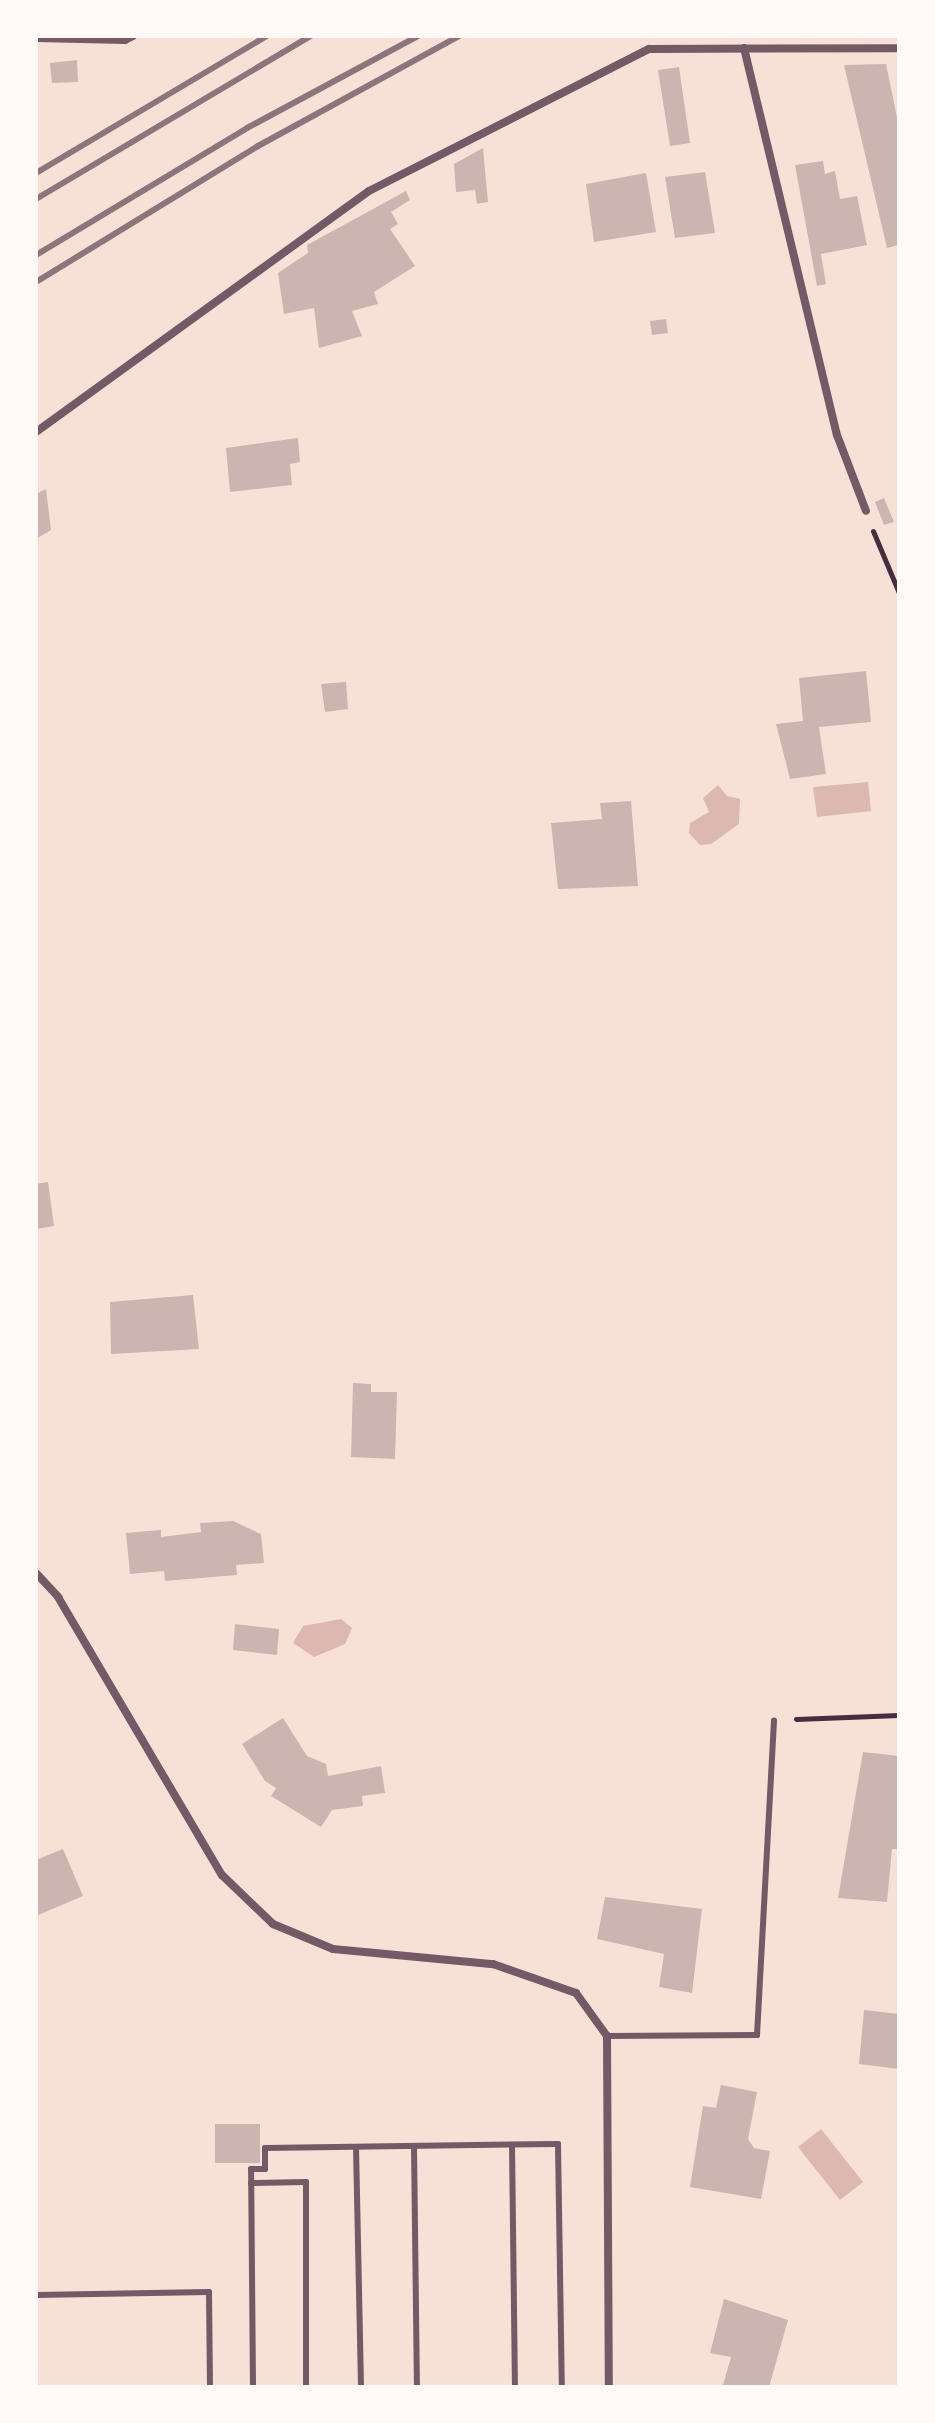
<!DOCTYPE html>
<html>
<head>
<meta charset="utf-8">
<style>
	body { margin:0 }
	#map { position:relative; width:935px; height:2423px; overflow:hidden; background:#f7e1d7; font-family:Manrope,sans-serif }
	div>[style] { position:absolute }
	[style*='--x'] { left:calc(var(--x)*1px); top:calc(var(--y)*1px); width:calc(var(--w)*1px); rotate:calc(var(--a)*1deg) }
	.water>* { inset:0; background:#dcb8b0 }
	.building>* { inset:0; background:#ccb4b1 }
	.path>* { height:5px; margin:-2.5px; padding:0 2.5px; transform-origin:2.5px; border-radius:2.5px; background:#4a2c40 }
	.service>* { height:6px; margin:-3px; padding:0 3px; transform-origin:3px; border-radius:3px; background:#755966 }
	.minor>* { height:8px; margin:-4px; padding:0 4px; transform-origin:4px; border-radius:4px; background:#755966 }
	.rail>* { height:6px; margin:-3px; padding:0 3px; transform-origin:3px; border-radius:3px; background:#8f747c }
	span { translate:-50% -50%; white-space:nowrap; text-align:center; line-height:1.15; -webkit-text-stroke:6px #fffaf5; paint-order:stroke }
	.frame { position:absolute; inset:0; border:38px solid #fffaf5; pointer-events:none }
</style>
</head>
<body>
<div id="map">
	<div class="water">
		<i style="clip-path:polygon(868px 782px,871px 811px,817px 817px,813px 787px)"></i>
		<i style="clip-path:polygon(718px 785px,727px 796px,740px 799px,739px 824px,711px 844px,700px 845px,689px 833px,690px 823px,709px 812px,703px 798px)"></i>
		<i style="clip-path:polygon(341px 1619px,352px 1628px,345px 1644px,314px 1657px,293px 1643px,303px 1626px)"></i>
		<i style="clip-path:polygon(821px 2129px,863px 2182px,840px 2200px,798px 2147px)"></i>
	</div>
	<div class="building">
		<i style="clip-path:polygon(77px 60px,78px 82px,52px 83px,50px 63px)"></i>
		<i style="clip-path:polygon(886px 64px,899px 127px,899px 245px,887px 248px,844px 65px)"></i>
		<i style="clip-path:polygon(679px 67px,690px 143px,670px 146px,658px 70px)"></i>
		<i style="clip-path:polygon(483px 148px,488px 202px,477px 204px,475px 190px,456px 192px,454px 164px)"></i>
		<i style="clip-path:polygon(823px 161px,825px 174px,835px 171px,840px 199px,857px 196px,867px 245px,821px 254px,826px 284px,817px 286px,795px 165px)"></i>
		<i style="clip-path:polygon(705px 172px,715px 233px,675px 238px,665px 177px)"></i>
		<i style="clip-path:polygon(646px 173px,656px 232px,594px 242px,586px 184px)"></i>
		<i style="clip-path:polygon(406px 191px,410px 200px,391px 212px,398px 224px,390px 229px,415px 266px,374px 292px,378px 304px,352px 311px,362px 336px,319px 348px,314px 308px,284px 314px,278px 273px,308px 253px,307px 245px)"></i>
		<i style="clip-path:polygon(666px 319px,668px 333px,652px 335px,650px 321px)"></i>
		<i style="clip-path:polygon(298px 438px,300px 462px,290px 464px,292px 485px,230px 492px,226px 448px)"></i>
		<i style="clip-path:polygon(46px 489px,51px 530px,36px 539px,36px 494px)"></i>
		<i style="clip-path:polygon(884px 498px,894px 522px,884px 525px,875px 502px)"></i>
		<i style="clip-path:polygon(866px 671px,871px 722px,819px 727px,826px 774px,790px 779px,776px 724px,803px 721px,799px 678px)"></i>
		<i style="clip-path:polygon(346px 682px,348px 709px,325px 712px,321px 684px)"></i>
		<i style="clip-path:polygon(631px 801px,638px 886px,558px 889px,551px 823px,602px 819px,600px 803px)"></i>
		<i style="clip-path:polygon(48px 1182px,54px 1226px,36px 1229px,36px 1184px)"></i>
		<i style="clip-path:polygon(193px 1295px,199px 1349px,111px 1354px,110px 1302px)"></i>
		<i style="clip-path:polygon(353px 1383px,371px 1384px,371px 1392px,397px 1392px,395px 1459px,351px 1457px)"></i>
		<i style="clip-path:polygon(233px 1521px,261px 1534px,264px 1563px,236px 1565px,237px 1575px,165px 1581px,164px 1571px,130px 1574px,126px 1533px,161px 1530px,161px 1537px,201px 1532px,200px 1523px)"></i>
		<i style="clip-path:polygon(235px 1624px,279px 1629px,277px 1655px,233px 1650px)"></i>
		<i style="clip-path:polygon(283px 1718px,307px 1756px,326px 1764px,328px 1776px,381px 1766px,385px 1793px,362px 1796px,363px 1806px,332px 1810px,321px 1827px,271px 1796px,276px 1788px,265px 1781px,242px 1744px)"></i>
		<i style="clip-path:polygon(863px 1752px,899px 1756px,899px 1841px,898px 1849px,892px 1849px,887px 1902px,838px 1898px)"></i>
		<i style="clip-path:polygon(63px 1849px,83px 1896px,36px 1916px,36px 1860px)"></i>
		<i style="clip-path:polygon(605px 1897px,702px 1909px,692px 1993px,659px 1987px,664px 1954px,597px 1939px)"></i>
		<i style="clip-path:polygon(864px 2010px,899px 2014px,899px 2069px,859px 2064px)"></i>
		<i style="clip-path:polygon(721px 2085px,757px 2092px,748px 2139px,754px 2148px,770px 2151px,761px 2199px,690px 2187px,703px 2106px,716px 2108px)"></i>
		<i style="clip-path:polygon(215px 2124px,260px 2124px,260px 2163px,215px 2163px)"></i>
		<i style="clip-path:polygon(724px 2299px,788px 2320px,769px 2387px,723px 2385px,731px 2357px,710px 2353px)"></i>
	</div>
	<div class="path">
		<i style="--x:873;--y:531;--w:67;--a:67.2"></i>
		<i style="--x:796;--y:1719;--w:103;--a:-2.2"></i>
	</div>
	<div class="service">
		<i style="--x:607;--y:2036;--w:150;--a:-0.4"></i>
		<i style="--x:757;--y:2035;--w:315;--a:-86.9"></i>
		<i style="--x:512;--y:2145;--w:242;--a:89.3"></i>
		<i style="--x:414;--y:2146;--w:241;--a:89.3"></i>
		<i style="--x:356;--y:2147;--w:240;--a:88.8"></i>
		<i style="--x:251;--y:2183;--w:55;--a:-1"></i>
		<i style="--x:306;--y:2182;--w:205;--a:90"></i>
		<i style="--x:36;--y:2295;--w:173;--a:-1"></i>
		<i style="--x:209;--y:2292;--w:95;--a:89.4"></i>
		<i style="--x:253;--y:2387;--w:218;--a:-90.5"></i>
		<i style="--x:251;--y:2169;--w:14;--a:0"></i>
		<i style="--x:265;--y:2169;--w:21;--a:-90"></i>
		<i style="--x:265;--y:2148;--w:293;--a:-0.8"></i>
		<i style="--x:558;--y:2144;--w:243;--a:89.1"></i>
	</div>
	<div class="minor">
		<i style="--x:36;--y:38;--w:89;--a:1.3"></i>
		<i style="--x:125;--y:40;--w:9;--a:-27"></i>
		<i style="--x:744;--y:48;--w:398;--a:76.5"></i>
		<i style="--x:837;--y:435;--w:81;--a:69.1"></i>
		<i style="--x:36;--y:432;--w:411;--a:-35.9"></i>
		<i style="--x:369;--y:191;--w:314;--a:-26.9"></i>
		<i style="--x:649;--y:49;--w:250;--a:-0.2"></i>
		<i style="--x:36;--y:1573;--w:33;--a:47"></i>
		<i style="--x:58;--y:1597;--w:323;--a:59.5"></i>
		<i style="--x:222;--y:1875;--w:71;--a:43.9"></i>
		<i style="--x:273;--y:1924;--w:65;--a:22.6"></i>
		<i style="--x:333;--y:1949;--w:161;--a:5.4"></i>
		<i style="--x:493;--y:1964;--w:88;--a:19.3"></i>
		<i style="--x:576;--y:1993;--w:53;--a:54.2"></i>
		<i style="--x:607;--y:2036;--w:351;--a:89.7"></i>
	</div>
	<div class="rail">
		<i style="--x:36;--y:173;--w:269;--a:-30.7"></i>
		<i style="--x:36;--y:199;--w:320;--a:-30.7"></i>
		<i style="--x:36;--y:255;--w:246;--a:-31"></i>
		<i style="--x:247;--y:128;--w:194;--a:-28.3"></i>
		<i style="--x:36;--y:282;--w:260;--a:-31.5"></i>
		<i style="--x:258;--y:146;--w:229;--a:-28.7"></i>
	</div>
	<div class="frame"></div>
</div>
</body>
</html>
